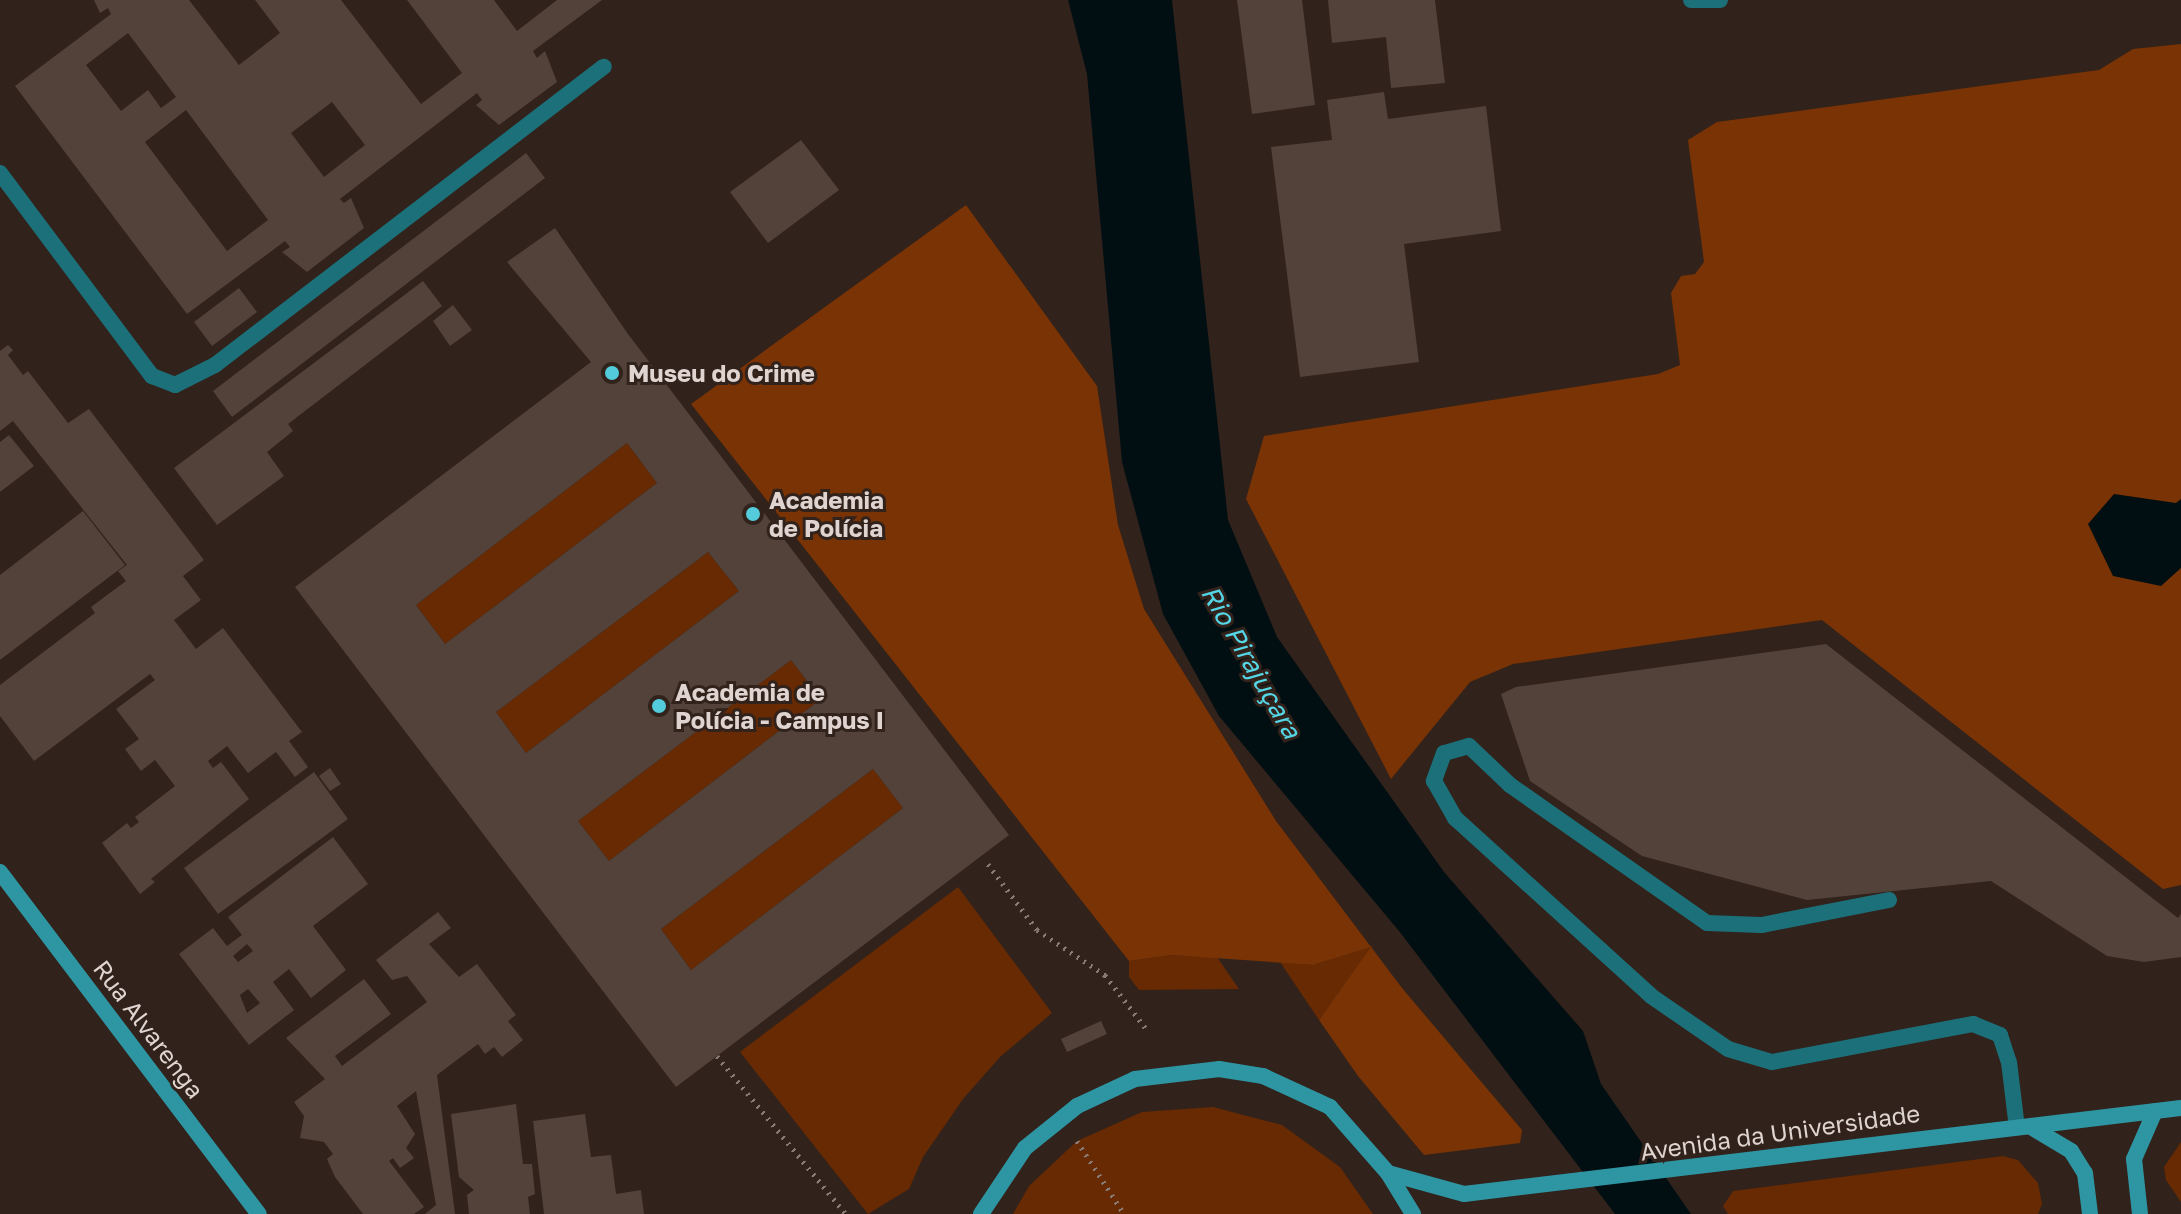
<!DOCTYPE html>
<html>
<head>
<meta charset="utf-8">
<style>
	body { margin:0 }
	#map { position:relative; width:2181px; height:1214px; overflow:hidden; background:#31221b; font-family:"Golos Text",sans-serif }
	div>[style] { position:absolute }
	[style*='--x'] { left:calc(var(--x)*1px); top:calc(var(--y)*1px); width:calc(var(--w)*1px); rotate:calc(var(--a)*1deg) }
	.green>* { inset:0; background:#672a03 }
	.forest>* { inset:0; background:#7a3304 }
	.water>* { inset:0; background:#020f12 }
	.building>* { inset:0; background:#52423a }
	.path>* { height:5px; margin-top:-2.5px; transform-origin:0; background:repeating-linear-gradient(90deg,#897c76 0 2px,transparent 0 8px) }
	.lane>* { height:16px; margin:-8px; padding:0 8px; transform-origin:8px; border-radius:8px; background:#1c707a }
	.secondary>* { height:16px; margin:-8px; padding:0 8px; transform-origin:8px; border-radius:8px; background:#2e96a3 }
	.dots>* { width:22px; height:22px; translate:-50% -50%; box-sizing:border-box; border:4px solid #31221b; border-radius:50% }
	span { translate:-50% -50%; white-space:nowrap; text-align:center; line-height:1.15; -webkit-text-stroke:6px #31221b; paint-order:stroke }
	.poi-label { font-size:24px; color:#dfd4d0; font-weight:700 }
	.left { translate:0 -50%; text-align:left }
	.street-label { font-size:24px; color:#dfd4d0 }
	.water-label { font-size:26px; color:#54d6e6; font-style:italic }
</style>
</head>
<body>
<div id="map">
	<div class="green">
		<i style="clip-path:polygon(627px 443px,657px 483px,445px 644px,416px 605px)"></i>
		<i style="clip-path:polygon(708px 552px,739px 591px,526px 753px,496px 712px)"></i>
		<i style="clip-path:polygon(791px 660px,821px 699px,609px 861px,578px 821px)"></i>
		<i style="clip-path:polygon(873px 769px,903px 808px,691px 970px,661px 929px)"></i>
		<i style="clip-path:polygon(958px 887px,1052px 1013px,1000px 1057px,963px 1099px,923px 1157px,909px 1189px,868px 1214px,740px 1052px)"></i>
		<i style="clip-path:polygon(1373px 946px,1319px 1020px,1280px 962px,1313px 965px)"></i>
		<i style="clip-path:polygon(1172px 955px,1217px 957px,1239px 989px,1139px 990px,1129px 977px,1129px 961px)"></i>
		<i style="clip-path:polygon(1213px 1107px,1282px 1125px,1340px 1167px,1373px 1214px,1013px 1214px,1029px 1186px,1077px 1141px,1142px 1112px)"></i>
		<i style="clip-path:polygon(2181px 1142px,2181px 1202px,2166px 1180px,2164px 1167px)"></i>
		<i style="clip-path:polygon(2003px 1156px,2018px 1160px,2038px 1183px,2042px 1204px,2038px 1214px,1728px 1214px,1723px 1206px,1733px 1191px)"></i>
	</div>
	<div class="forest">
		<i style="clip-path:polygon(2181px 44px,2181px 885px,2163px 889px,1822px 620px,1513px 664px,1470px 682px,1391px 779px,1246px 499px,1264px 436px,1658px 374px,1680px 365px,1671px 293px,1681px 276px,1695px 274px,1704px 262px,1688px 140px,1717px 122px,2099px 70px,2133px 49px)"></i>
		<i style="clip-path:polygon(966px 205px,1097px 386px,1118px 525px,1144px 609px,1276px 821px,1402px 988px,1522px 1130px,1520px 1143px,1424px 1155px,1358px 1076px,1319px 1020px,1371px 947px,1313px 965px,1172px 955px,1129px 961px,691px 404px)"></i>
	</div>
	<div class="water">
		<i style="clip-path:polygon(1068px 0,1172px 0,1228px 520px,1277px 637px,1444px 872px,1583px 1031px,1601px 1084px,1691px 1214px,1615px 1214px,1399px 931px,1219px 716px,1163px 614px,1122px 462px,1087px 74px)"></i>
		<i style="clip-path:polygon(2114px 494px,2176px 503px,2181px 499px,2181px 568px,2161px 586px,2113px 576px,2088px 524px)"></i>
	</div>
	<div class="building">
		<i style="clip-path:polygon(evenodd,94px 0,189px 0,239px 65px,280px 33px,255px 0,341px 0,421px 104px,462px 73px,407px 0,494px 0,517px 31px,557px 0,602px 0,533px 51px,537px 58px,545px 51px,557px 82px,499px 125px,476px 105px,482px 100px,477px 93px,340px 199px,344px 203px,351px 198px,364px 228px,307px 272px,282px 252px,290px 247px,285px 241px,187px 314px,15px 86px,111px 14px,108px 8px,100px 13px,94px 0,128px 33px,176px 97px,161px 108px,148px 90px,121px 111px,86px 65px,128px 33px,94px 0,332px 102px,365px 145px,324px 177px,291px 133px,332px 102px,94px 0,186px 110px,268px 220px,227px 251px,145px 142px,186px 110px)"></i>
		<i style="clip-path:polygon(1237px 0,1302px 0,1315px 105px,1252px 114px)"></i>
		<i style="clip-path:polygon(1328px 0,1435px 0,1445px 83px,1391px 88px,1386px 37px,1332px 43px)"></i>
		<i style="clip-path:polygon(1384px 92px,1388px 119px,1486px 106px,1501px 231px,1404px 244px,1419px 362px,1300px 377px,1271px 147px,1332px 140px,1327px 100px)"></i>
		<i style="clip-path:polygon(801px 140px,839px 190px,768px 243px,730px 192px)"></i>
		<i style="clip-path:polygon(526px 153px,545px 178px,232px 417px,213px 391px)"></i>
		<i style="clip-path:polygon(evenodd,555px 228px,628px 334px,1009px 835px,676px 1087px,295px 587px,591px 362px,507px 262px,555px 228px,627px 443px,657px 483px,445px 644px,416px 605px,627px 443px,555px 228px,708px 552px,739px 591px,526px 753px,496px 712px,708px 552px,555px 228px,791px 660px,821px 699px,609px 861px,578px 821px,791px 660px,555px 228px,873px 769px,903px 808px,691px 970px,661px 929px,873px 769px)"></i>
		<i style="clip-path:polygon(423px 281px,442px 306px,288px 424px,293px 431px,267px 452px,284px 476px,217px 525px,174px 468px)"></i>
		<i style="clip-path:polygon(239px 288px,257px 312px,212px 346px,194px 322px)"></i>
		<i style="clip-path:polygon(453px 305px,472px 330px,450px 346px,433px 321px)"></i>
		<i style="clip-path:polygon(8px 345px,13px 350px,8px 355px,23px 375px,28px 371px,68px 423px,89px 409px,204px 560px,183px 576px,201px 600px,174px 620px,196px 649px,223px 628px,302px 732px,289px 741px,308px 767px,295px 777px,276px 752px,248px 773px,227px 746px,208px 761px,213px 768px,221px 762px,249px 799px,151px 879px,155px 882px,140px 894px,102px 843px,127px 823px,131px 828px,139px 822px,135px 817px,175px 786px,155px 760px,141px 771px,125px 749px,139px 739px,116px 709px,155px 680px,150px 674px,34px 761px,0 716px,0 685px,95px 613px,91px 607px,126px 581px,118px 571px,127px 565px,13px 421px,0 431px,0 351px)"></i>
		<i style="clip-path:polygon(9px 435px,34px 466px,0 492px,0 442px)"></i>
		<i style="clip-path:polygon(83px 511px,125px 565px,0 660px,0 575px)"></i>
		<i style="clip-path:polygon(1826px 644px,2178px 918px,2181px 914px,2181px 957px,2144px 962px,2107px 956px,1991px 881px,1807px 900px,1642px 856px,1530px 781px,1501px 694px,1516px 687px)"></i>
		<i style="clip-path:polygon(330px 768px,341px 784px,330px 791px,319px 776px)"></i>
		<i style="clip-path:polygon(314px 772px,348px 819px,218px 914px,184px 868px)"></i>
		<i style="clip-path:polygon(evenodd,333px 837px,368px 884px,313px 926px,346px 970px,311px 998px,289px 969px,273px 982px,294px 1010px,249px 1045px,179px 954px,213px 928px,227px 946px,242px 935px,228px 917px,333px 837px,247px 944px,253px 951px,238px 962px,233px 956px,247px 944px,333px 837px,248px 989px,260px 1003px,247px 1013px,240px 995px,248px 989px)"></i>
		<i style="clip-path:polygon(438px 912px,451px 928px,429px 944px,459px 977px,477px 964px,516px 1015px,508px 1021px,523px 1040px,502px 1057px,494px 1047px,485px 1054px,478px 1044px,437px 1075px,455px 1214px,425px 1214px,436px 1205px,416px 1091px,397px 1106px,415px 1134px,406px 1148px,414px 1158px,400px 1168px,393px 1158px,389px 1161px,424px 1207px,414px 1214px,363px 1214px,335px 1177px,327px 1159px,333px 1154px,324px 1142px,300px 1138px,304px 1116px,294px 1102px,325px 1079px,286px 1038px,364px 979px,391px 1014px,335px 1056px,342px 1066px,427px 1002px,407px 976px,392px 980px,376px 960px)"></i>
		<i style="clip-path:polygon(1101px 1021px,1107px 1034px,1067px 1052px,1061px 1039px)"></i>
		<i style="clip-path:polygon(516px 1104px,523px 1164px,532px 1164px,535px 1194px,528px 1197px,530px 1214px,469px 1214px,467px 1195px,474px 1190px,459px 1177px,451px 1114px)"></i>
		<i style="clip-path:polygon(585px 1114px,591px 1157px,611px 1155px,616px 1194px,641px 1190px,644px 1214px,544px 1214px,533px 1121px)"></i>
	</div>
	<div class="path">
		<i style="--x:988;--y:864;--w:82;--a:53.4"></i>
		<i style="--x:1037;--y:930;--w:82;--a:33.5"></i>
		<i style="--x:1105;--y:975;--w:69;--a:52.6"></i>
		<i style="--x:717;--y:1056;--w:204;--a:50.8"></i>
		<i style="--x:1077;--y:1141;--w:87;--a:57.2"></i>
	</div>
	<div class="lane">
		<i style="--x:1691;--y:0;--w:29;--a:0"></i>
		<i style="--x:0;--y:173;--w:254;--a:53.2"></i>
		<i style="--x:152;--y:376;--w:25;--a:21"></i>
		<i style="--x:175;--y:385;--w:45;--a:-26.6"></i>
		<i style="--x:215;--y:365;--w:490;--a:-37.5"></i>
		<i style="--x:1889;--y:900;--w:130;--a:168.9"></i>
		<i style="--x:1761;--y:925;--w:54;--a:-177.9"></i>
		<i style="--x:1707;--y:923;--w:241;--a:-145"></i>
		<i style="--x:1510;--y:785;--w:57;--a:-136.4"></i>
		<i style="--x:1469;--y:746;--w:26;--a:164"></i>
		<i style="--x:1444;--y:753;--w:30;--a:110"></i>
		<i style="--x:1434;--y:781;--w:43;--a:60.4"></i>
		<i style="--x:1455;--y:818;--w:265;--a:42.2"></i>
		<i style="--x:1651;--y:996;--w:93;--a:34.5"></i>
		<i style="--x:1728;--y:1049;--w:46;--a:16.5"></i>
		<i style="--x:1772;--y:1062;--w:205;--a:-10.7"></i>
		<i style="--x:1973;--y:1024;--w:29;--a:22"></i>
		<i style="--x:2000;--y:1035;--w:28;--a:72"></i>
		<i style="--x:2009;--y:1062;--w:66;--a:83.1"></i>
	</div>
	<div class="secondary">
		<i style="--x:0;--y:872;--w:429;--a:52.9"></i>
		<i style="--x:2031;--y:1127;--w:47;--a:31"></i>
		<i style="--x:2071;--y:1151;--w:26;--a:58"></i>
		<i style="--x:2085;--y:1173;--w:41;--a:83"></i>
		<i style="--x:1388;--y:1173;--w:79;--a:15.4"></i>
		<i style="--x:1464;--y:1194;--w:722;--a:-6.84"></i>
		<i style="--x:981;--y:1214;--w:79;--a:-56.3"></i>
		<i style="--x:1025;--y:1148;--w:67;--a:-38.9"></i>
		<i style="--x:1077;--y:1106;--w:64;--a:-25"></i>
		<i style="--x:1135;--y:1079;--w:85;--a:-6.8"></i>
		<i style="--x:1219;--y:1069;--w:45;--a:9"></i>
		<i style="--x:1263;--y:1076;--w:74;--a:24.8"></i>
		<i style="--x:1330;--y:1107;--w:88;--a:48.7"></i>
		<i style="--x:1388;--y:1173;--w:48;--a:58.6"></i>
		<i style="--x:2140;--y:1214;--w:55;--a:-96.2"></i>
		<i style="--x:2134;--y:1159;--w:52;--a:-66.4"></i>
	</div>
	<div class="dots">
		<i style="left:612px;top:373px;background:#53cbda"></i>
		<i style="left:753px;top:514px;background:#53cbda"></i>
		<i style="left:659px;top:706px;background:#53cbda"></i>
	</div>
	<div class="poi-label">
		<span class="left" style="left:628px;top:373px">Museu do Crime</span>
		<span class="left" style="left:769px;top:514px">Academia<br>de Polícia</span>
		<span class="left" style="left:675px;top:706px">Academia de<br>Polícia - Campus I</span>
	</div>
	<div class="street-label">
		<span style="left:149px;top:1029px;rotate:53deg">Rua Alvarenga</span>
		<span style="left:1780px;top:1132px;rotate:-8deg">Avenida da Universidade</span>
	</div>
	<div class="water-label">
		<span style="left:1251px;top:662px;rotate:60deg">Rio Pirajuçara</span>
	</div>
</div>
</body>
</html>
